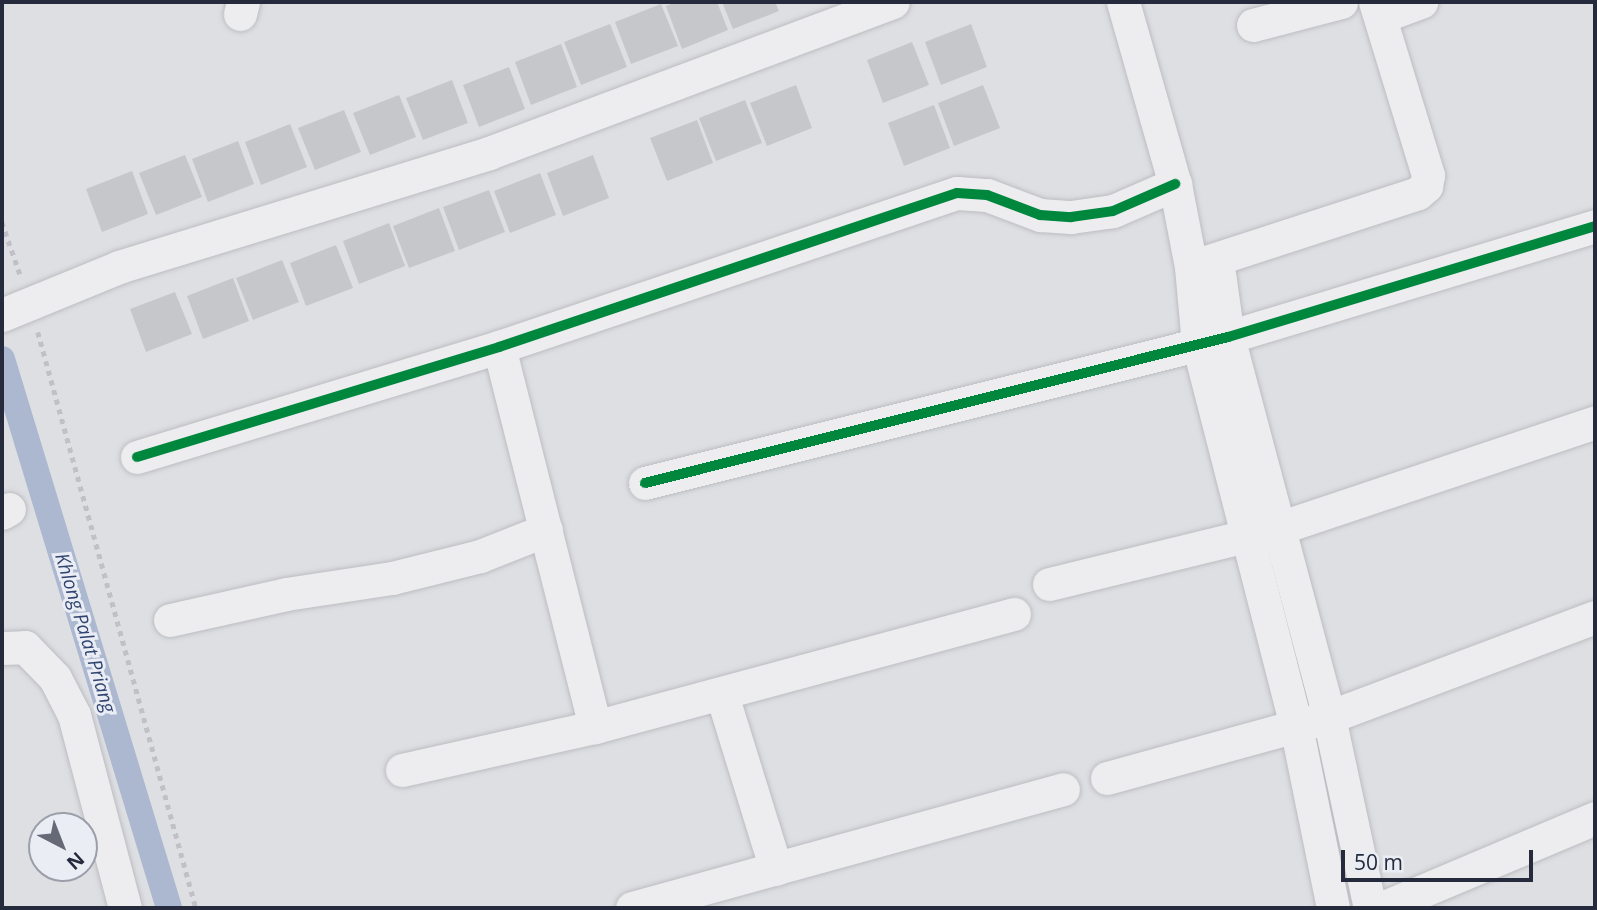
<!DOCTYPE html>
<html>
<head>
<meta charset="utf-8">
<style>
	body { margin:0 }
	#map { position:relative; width:1597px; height:910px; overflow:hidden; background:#dedfe3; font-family:"Open Sans",sans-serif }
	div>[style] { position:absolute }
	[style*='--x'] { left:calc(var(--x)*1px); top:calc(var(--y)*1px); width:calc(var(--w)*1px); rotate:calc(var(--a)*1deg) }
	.canal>* { height:26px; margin:-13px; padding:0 13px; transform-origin:13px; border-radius:13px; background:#abb8cf }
	.building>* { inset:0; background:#c6c7cb }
	.path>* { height:4.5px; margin-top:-2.25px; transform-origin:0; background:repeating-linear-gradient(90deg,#c0c0c6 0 5px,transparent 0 10px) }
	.roads { filter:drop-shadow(0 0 2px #bcbdc1) drop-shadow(0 0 2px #bcbdc1) }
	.minor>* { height:33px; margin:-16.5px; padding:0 16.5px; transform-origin:16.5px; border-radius:16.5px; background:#ededf0 }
	.cycleway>* { height:10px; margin:-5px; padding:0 5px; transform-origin:5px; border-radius:5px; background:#00873e }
	span { translate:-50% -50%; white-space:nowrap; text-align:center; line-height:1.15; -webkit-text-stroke:6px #eaedf4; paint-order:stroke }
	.water-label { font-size:19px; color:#2f4470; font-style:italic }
	.frame { position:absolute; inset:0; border:4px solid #252b3c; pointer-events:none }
	.north { position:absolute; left:28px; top:812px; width:70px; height:70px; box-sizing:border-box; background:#eaedf4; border:2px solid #9b9faa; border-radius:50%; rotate:138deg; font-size:19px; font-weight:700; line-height:28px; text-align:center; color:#252b3c }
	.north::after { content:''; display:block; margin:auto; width:24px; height:32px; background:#666a76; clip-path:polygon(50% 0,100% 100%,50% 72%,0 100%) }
	.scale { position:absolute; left:1341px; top:850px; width:192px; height:32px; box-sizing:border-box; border:4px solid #252b3c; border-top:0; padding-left:9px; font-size:21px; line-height:24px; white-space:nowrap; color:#252b3c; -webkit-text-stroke:5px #eaedf4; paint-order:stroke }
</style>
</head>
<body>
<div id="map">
	<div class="canal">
		<i style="--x:2;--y:359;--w:574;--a:73.08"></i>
	</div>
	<div class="building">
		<i style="clip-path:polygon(677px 2px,717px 2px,728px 30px,682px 49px,666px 6px)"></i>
		<i style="clip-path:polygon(722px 2px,775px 2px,779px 11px,733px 29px)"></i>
		<i style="clip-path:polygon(661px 4px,678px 46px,631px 64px,615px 22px)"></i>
		<i style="clip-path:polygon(610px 24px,627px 67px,581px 85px,564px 42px)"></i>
		<i style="clip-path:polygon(971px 24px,987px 67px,941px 85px,925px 42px)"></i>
		<i style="clip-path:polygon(912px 42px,929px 85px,883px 103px,867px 60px)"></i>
		<i style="clip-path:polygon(561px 44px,577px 87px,531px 105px,515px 62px)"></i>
		<i style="clip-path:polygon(509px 67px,525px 109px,479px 127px,463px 85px)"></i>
		<i style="clip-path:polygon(452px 80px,468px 123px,423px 140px,406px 98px)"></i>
		<i style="clip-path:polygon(796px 85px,812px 128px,767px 146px,750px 103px)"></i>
		<i style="clip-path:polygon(983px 85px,1000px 128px,954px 146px,938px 103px)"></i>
		<i style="clip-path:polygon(399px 95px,416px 137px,370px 155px,353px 113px)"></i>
		<i style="clip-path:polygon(745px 100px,762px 143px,716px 161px,699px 118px)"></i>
		<i style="clip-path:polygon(934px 105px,950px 148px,904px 166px,888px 123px)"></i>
		<i style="clip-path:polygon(344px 110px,361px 152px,315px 170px,298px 128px)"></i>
		<i style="clip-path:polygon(697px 120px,713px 163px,667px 181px,650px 138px)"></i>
		<i style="clip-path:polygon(290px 124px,307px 167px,261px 185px,245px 142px)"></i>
		<i style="clip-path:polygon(238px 141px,254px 184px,208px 202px,192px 159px)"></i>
		<i style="clip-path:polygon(185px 155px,202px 197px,156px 215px,139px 173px)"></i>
		<i style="clip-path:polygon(593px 155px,609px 198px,563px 216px,547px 173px)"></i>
		<i style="clip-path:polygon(132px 171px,148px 214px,102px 232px,86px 189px)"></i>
		<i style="clip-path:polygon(540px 173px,556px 215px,510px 233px,494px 191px)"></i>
		<i style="clip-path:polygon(489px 190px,505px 232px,459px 250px,443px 207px)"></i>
		<i style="clip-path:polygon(439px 208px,455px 251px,409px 268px,393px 226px)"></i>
		<i style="clip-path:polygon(389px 223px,405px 266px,359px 284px,343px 241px)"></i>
		<i style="clip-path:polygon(336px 245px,353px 288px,306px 306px,290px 263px)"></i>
		<i style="clip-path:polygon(282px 260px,299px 302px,253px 320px,236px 278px)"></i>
		<i style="clip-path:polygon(233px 278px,249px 321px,203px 339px,187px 296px)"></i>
		<i style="clip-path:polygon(175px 292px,192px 334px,146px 352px,130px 309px)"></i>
	</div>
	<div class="path">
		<i style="--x:2;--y:222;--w:58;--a:70.9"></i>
		<i style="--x:38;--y:332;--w:597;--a:74.66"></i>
	</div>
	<div class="roads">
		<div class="minor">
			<i style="--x:1123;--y:2;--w:189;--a:74.1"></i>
			<i style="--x:1175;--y:184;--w:85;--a:79.1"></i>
			<i style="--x:1191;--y:267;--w:77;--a:84.8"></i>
			<i style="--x:1198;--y:344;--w:394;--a:75.6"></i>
			<i style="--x:1296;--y:726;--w:186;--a:78.5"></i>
			<i style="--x:240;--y:14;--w:12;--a:-76"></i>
			<i style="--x:1380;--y:17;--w:44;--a:-20.1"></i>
			<i style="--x:1253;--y:25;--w:91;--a:-14.6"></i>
			<i style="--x:1217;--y:259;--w:79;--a:82"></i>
			<i style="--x:1228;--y:337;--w:393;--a:75.1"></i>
			<i style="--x:1329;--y:717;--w:195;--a:77.9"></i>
			<i style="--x:1197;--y:265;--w:232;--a:-18"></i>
			<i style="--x:1418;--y:193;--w:11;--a:-41"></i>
			<i style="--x:1426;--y:186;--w:11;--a:-80"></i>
			<i style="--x:1428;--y:175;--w:181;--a:-107"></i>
			<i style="--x:2;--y:315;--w:126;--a:-22.3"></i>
			<i style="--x:119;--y:267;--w:387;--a:-17.1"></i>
			<i style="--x:489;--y:153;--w:431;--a:-20.5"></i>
			<i style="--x:499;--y:347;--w:392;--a:75.8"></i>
			<i style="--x:137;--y:457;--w:378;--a:-16.9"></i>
			<i style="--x:499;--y:347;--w:483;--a:-18.6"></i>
			<i style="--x:957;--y:193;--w:30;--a:4"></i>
			<i style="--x:987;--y:195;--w:57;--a:20.7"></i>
			<i style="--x:1040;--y:215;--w:31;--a:4"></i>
			<i style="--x:1071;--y:217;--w:42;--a:-8.1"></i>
			<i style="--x:1113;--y:211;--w:68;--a:-23.5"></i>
			<i style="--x:645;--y:483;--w:601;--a:-14.06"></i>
			<i style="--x:1228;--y:337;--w:383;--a:-16.8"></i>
			<i style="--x:2;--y:513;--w:8;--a:-30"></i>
			<i style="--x:1049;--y:584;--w:237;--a:-13.7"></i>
			<i style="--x:1279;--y:528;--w:333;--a:-18.5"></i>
			<i style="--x:170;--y:620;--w:119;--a:-12.6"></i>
			<i style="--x:286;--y:594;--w:107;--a:-8.6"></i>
			<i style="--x:392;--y:578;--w:91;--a:-14"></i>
			<i style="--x:480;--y:556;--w:71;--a:-21.5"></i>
			<i style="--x:2;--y:648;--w:23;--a:-2"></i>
			<i style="--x:25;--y:647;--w:43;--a:45.9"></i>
			<i style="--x:55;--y:678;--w:42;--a:62.8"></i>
			<i style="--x:74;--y:715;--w:200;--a:75.2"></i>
			<i style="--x:722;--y:695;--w:182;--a:72.8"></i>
			<i style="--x:402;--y:770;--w:198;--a:-12.6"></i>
			<i style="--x:595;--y:727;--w:434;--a:-15.1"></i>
			<i style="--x:1107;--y:778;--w:230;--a:-15.4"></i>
			<i style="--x:1329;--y:717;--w:284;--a:-20.6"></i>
			<i style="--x:632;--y:908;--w:447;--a:-15.4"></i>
			<i style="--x:1382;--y:908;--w:231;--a:-22.9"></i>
		</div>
	</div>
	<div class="cycleway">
		<i style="--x:137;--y:457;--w:378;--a:-16.9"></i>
		<i style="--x:499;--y:347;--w:483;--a:-18.6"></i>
		<i style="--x:957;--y:193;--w:30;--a:4"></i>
		<i style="--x:987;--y:195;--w:57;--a:20.7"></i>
		<i style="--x:1040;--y:215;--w:31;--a:4"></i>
		<i style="--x:1071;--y:217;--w:42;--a:-8.1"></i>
		<i style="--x:1113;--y:211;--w:68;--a:-23.5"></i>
		<i style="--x:645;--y:483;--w:601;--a:-14.06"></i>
		<i style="--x:1228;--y:337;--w:383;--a:-16.8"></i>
	</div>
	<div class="water-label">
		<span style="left:85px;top:633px;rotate:73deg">Khlong Palat Priang</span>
	</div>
	<div class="frame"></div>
	<div class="north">N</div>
	<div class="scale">50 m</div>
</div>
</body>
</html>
